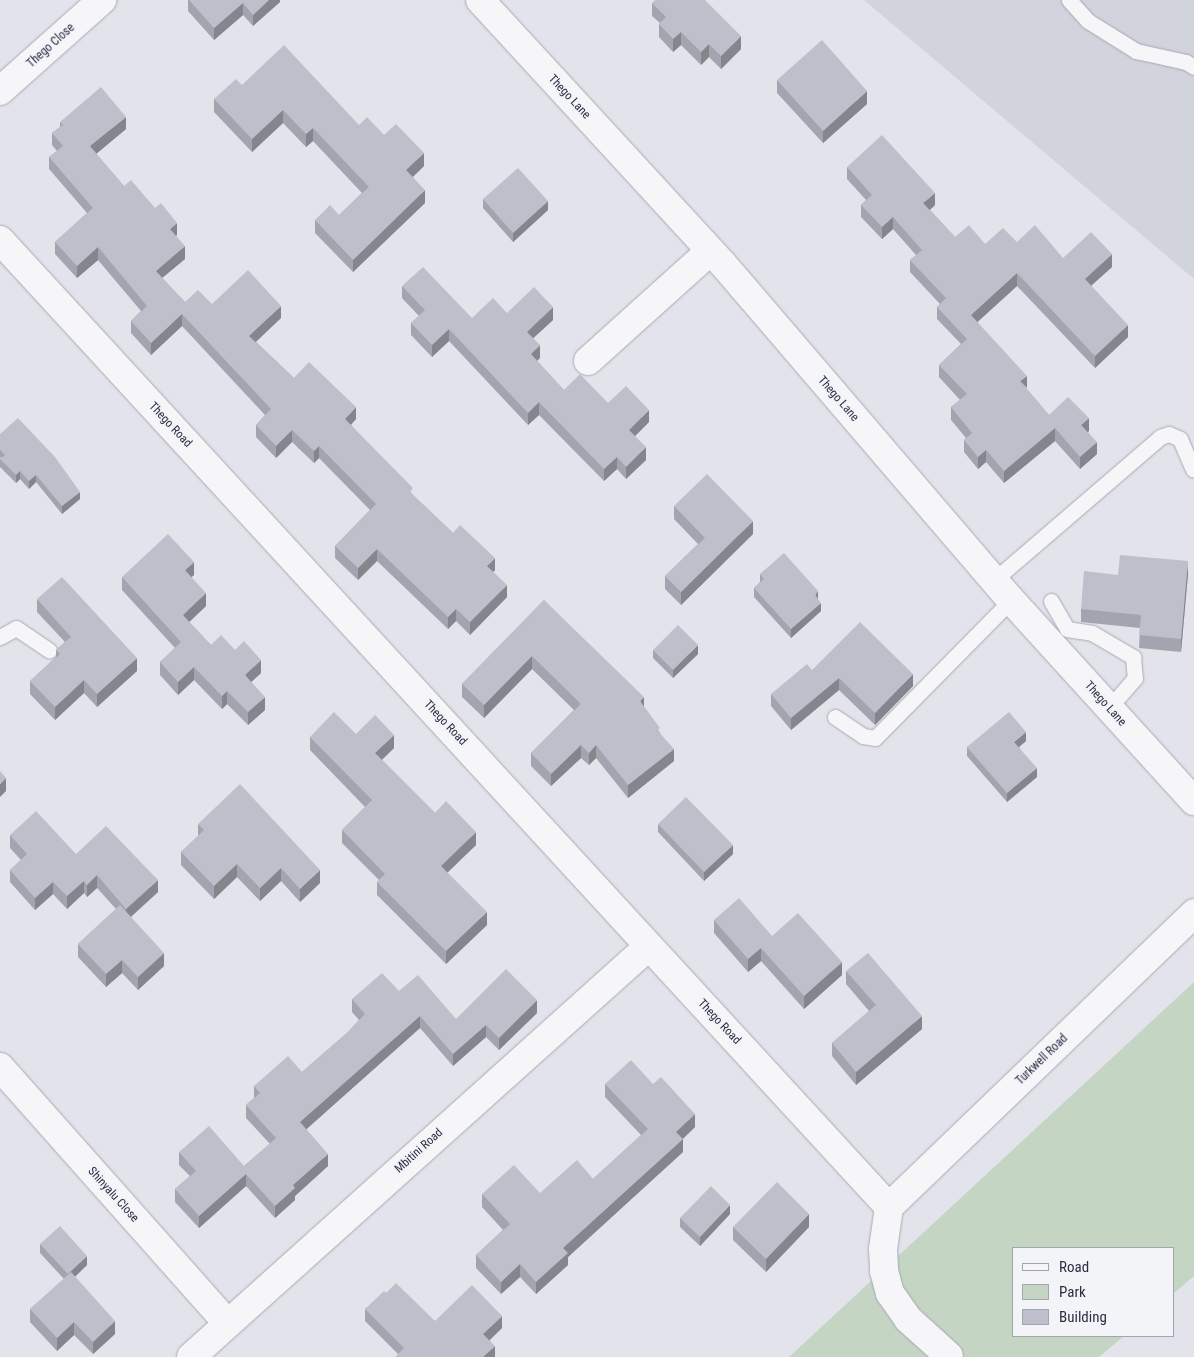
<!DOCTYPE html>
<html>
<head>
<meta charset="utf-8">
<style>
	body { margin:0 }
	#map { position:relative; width:1194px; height:1357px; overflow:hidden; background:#e3e4eb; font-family:"Roboto Condensed",sans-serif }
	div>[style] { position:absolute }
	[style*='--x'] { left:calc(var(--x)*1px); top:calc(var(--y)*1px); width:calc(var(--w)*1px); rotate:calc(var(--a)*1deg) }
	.built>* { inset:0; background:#d1d3dd }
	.green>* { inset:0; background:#c5d5c4 }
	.roads { filter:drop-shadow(0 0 1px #a8aab5) drop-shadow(0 0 1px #a8aab5) }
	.lane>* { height:15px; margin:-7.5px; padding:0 7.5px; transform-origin:7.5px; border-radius:7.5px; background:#f6f6f9 }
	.street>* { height:28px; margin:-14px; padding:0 14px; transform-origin:14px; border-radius:14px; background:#f6f6f9 }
	.wall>* { inset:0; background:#a3a4af }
	.shaded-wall>* { inset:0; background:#84868e }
	.building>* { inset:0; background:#bdbfcb }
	span { translate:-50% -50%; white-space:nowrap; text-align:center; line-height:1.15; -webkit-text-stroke:4.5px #f3f4f8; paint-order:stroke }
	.street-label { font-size:12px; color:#2a2f43 }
	.legend { position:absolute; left:1012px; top:1247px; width:162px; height:90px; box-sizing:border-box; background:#f3f4f8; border:1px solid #a3a5b0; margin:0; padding:6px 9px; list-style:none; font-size:15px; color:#2a2f43 }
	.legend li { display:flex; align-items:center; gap:10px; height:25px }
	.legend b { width:25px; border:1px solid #a3a5b0 }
</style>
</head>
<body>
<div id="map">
	<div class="built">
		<i style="clip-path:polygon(864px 0,1194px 0,1194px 279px)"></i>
	</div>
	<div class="green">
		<i style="clip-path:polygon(1194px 982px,1194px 1276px,1173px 1294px,1173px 1248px,1013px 1248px,1013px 1336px,1124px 1336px,1099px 1357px,789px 1357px)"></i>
	</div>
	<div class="roads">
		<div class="lane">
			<i style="--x:1069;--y:0;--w:28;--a:48"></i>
			<i style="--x:1088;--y:21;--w:57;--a:32"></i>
			<i style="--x:1136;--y:51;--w:51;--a:12.4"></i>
			<i style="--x:1186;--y:62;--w:9;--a:32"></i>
			<i style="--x:994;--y:580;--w:219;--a:-40.7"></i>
			<i style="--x:1160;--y:437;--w:9;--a:-18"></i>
			<i style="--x:1169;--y:434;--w:12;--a:24"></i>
			<i style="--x:1180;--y:439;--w:33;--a:67"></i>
			<i style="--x:1051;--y:601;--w:32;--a:60"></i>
			<i style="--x:1067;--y:629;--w:25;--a:9"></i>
			<i style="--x:1092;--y:633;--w:48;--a:30.3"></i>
			<i style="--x:1133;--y:657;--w:21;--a:85"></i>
			<i style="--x:1135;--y:678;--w:40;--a:131"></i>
			<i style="--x:0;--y:637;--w:18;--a:-29"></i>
			<i style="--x:16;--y:628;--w:40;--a:34"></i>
			<i style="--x:835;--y:717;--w:34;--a:34"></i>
			<i style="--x:863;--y:736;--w:12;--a:9"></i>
			<i style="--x:875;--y:738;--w:194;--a:-45.4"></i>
		</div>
		<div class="street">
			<i style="--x:480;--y:0;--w:357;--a:47.4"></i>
			<i style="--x:722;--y:263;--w:444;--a:49.4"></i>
			<i style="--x:1011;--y:600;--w:272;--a:47.7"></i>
			<i style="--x:0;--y:91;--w:137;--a:-41.7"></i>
			<i style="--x:0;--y:240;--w:1314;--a:47.41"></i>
			<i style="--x:588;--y:361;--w:164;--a:-42"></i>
			<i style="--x:0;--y:1067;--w:342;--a:48.4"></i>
			<i style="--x:889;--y:1207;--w:424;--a:-43.9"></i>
			<i style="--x:889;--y:1207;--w:42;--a:98.1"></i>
			<i style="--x:883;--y:1249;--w:22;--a:87"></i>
			<i style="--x:884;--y:1271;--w:23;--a:75"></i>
			<i style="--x:890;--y:1293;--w:32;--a:55"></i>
			<i style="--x:908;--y:1319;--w:55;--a:42.1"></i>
			<i style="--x:191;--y:1357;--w:615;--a:-41.9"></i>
		</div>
	</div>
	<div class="wall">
		<i style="clip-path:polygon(188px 0,280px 0,280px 2px,253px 26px,243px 15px,214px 40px,188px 11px)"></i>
		<i style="clip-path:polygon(652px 3px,741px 49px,721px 69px,709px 57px,701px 65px,681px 45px,673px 52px,659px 37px,659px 24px,660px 23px,652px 16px)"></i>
		<i style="clip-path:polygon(777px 80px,867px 104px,823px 143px,777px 93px)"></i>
		<i style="clip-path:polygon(242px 85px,359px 125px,384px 135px,424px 166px,413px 177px,425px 203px,353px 272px,315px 233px,315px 220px,339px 215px,362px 193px,313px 141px,306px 147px,283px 123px,252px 152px,214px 112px,214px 99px)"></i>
		<i style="clip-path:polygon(60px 122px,126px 129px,96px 154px,124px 186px,177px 235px,176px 236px,185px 259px,162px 278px,185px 302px,212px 304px,281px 318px,256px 342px,294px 378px,356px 419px,351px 425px,413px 495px,453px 533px,495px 570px,493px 572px,507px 597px,470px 635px,456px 621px,448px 629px,377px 561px,358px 580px,335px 558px,335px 546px,370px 510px,319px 458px,314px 463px,292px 442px,276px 458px,256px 437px,256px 425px,265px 415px,182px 326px,151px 355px,131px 333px,131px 321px,141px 311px,98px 260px,77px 278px,55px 254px,55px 242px,87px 213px,49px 169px,49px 157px,57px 151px,52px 145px,52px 133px,60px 127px)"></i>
		<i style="clip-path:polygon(847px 167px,935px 205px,930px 210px,955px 237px,985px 244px,1017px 242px,1063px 258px,1112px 267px,1091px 286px,1128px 337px,1095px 368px,1017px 286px,977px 322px,1026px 388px,1049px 415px,1089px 431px,1088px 432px,1097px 454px,1080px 469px,1055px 441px,1004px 483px,986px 462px,978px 469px,964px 452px,964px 440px,966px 438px,951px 420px,951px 407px,960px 400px,939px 377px,939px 365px,961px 344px,937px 319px,937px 307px,940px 304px,910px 272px,910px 260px,916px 255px,893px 229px,882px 239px,861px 217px,861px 205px,866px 200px,847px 179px)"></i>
		<i style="clip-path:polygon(483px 199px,548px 210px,513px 242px,483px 208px)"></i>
		<i style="clip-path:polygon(402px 286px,472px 318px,507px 313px,553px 320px,533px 338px,540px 358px,537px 361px,564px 390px,608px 403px,649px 422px,635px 436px,646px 460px,626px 479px,617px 469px,604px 481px,539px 415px,528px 425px,449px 341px,432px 357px,411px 335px,411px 323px,419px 316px,402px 298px)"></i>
		<i style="clip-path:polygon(0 434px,80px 499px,62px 514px,36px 482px,29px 489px,20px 479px,16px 483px,0 467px,0 459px,1px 458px,0 457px)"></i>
		<i style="clip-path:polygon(674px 506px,753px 534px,681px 605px,665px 589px,665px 576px,698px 544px,674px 519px)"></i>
		<i style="clip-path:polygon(760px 574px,818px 599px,821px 611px,791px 638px,754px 597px,754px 588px,760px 582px)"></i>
		<i style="clip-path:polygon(1188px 574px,1181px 652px,1139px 648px,1140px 628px,1081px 622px,1081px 609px,1118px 575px)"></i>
		<i style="clip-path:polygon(194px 575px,191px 577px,206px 606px,189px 622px,211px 645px,235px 650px,261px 673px,251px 682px,265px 710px,248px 725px,227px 704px,222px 709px,194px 680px,178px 695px,160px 675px,160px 662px,175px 648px,122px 590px,122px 577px)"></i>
		<i style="clip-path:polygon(37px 599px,137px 671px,97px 707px,84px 693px,55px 720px,30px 694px,30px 681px,56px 657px,56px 650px,65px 642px,37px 612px)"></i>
		<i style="clip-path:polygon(544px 600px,644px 707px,660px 733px,674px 761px,628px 798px,596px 758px,589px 765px,581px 758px,551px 786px,531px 766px,531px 753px,574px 710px,532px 669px,484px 718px,462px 697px,462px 684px)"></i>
		<i style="clip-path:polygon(653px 650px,698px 654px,673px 678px,653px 658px)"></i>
		<i style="clip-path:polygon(812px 670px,913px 686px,875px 725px,839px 690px,791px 730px,771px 706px,771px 694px)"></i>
		<i style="clip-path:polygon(356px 734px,394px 748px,382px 760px,435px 813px,476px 845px,447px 872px,487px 925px,446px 964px,377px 895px,377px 882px,379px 880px,342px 843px,342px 830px,365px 807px,310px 750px,310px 737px)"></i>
		<i style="clip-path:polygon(1026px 741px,1019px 747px,1037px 777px,1007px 802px,967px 756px,967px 747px)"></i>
		<i style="clip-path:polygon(198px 824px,320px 883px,300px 902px,281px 881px,260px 901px,237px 877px,214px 899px,181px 865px,181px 852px,198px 836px)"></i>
		<i style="clip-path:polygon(658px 824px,733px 854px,704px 881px,658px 832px)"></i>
		<i style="clip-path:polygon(10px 835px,76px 854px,158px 892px,131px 917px,164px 966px,138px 990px,122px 973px,106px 987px,78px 957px,78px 944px,116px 909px,97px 888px,87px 897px,84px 893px,67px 909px,53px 894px,35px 910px,10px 882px,10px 870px,21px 860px,10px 848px)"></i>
		<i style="clip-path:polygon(714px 920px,772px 936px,842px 975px,804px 1009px,761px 961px,748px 972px,714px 933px)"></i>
		<i style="clip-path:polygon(846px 971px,922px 1029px,856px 1085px,832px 1056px,832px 1043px,869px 1011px,846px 984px)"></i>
		<i style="clip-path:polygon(399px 991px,456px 1019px,537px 1013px,499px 1050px,486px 1037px,453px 1066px,420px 1028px,306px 1129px,328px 1166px,295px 1196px,295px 1200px,275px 1218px,246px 1186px,199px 1228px,175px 1202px,175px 1189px,190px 1176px,179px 1165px,179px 1152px,244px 1166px,270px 1144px,246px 1118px,246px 1105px,254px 1098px,254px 1086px,302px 1072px,348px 1032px,359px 1020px,352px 1012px,352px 999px)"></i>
		<i style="clip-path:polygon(605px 1084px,653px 1084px,695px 1127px,683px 1139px,683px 1152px,568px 1257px,568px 1265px,536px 1294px,520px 1277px,501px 1294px,476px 1268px,476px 1255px,503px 1230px,482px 1207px,482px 1194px,540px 1193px,593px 1179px,641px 1135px,605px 1097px)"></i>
		<i style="clip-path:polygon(730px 1214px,700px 1246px,680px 1227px,680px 1218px)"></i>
		<i style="clip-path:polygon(733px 1227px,809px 1227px,766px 1272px,733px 1240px)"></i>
		<i style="clip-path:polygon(40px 1244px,87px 1265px,75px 1277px,115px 1334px,93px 1354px,74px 1335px,57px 1351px,30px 1322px,30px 1309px,64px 1279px,40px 1253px)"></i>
		<i style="clip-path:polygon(386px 1293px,435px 1321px,502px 1328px,490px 1340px,495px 1357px,398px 1354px,365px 1321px,365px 1309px)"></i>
	</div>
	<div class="shaded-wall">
		<i style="clip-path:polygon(269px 0,280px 0,280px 2px,253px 26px,253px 15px)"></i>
		<i style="clip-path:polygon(243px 3px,243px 15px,214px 40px,214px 28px)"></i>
		<i style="clip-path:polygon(681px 32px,681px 45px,673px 52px,673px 39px)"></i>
		<i style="clip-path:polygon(741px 36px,741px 49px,721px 69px,721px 56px)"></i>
		<i style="clip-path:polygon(709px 44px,709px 57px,701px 65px,701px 52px)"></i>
		<i style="clip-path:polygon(867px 91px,867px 104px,823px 143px,823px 131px)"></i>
		<i style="clip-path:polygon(283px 110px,283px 123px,252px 152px,252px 139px)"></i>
		<i style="clip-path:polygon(126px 117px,126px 129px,90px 159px,90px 146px)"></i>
		<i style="clip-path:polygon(313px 128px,313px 141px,306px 147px,306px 134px)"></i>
		<i style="clip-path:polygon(424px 153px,424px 166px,406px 183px,406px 170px)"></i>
		<i style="clip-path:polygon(425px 190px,425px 203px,353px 272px,353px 260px)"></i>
		<i style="clip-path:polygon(935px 193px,935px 205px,923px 216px,923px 203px)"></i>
		<i style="clip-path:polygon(548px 201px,548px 210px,513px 242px,513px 233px)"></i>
		<i style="clip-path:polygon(893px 217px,893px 229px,882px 239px,882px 227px)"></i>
		<i style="clip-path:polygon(177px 223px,177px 235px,170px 241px,170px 229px)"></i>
		<i style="clip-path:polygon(185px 246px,185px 259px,156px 283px,156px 271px)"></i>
		<i style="clip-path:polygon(98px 247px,98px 260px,77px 278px,77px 266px)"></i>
		<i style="clip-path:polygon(1112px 254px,1112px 267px,1085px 291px,1085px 279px)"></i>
		<i style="clip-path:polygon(1017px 273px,1017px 286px,971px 328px,971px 315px)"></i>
		<i style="clip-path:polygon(281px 306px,281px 318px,249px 348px,249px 336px)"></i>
		<i style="clip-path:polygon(553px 307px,553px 320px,527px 344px,527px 332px)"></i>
		<i style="clip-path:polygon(182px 314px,182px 326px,151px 355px,151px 343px)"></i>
		<i style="clip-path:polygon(1128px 325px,1128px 337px,1095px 368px,1095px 356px)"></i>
		<i style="clip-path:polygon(449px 329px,449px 341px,432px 357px,432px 345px)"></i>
		<i style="clip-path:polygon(540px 345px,540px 358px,531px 366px,531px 354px)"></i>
		<i style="clip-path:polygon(1027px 376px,1027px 388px,1020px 381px)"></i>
		<i style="clip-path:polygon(539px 402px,539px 415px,528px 425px,528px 413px)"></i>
		<i style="clip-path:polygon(356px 407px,356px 419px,345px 431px,345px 419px)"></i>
		<i style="clip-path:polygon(649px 410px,649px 422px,629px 442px,629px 430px)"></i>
		<i style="clip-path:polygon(1089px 418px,1089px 431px,1081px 437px,1081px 425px)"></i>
		<i style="clip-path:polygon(1055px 428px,1055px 441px,1004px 483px,1004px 471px)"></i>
		<i style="clip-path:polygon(292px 430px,292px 442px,276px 458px,276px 446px)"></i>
		<i style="clip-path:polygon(1097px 442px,1097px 454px,1080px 469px,1080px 457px)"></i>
		<i style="clip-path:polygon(319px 446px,319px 458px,314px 463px,314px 451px)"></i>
		<i style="clip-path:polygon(646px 447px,646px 460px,626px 479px,626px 467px)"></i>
		<i style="clip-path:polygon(986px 450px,986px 462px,978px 469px,978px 457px)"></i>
		<i style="clip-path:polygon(617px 457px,617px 469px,604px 481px,604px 469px)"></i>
		<i style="clip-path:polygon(20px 471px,20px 479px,16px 483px,16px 475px)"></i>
		<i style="clip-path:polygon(36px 475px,36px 482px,29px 489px,29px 481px)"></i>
		<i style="clip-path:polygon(80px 492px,80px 499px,62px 514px,62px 506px)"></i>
		<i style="clip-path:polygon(753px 521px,753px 534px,681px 605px,681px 592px)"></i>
		<i style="clip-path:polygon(377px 549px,377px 561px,358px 580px,358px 568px)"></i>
		<i style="clip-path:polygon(495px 558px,495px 570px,487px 578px,487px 566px)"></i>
		<i style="clip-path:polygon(1188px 561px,1188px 574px,1181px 652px,1181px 639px)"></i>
		<i style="clip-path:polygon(194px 562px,194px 575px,185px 583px,185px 570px)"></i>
		<i style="clip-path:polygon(507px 585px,507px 597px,470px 635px,470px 622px)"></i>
		<i style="clip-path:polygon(818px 591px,818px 600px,815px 595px)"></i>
		<i style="clip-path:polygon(206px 593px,206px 606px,183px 628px,183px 615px)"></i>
		<i style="clip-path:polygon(821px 603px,821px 611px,791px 638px,791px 629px)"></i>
		<i style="clip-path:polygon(456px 609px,456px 621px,448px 629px,448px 617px)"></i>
		<i style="clip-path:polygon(698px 645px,698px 654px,673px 678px,673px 670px)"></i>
		<i style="clip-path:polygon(532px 656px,532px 669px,484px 718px,484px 705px)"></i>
		<i style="clip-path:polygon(137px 658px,137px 671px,97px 707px,97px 694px)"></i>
		<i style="clip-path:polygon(261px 660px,261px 673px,245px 688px,245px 675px)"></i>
		<i style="clip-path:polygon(194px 667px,194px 680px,178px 695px,178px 682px)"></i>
		<i style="clip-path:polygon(913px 674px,913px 686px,875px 725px,875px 713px)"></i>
		<i style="clip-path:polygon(839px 678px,839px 690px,791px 730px,791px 718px)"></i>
		<i style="clip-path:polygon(84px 680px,84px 693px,55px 720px,55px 707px)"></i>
		<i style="clip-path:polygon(227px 691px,227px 704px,222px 709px,222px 696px)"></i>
		<i style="clip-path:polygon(265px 697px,265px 710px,248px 725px,248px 712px)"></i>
		<i style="clip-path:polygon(644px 697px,644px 710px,640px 701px)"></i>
		<i style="clip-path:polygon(1026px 732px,1026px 741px,1014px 751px,1014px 742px)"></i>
		<i style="clip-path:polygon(394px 735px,394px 748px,375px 766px,375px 753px)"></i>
		<i style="clip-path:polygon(581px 745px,581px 758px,551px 786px,551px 774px)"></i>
		<i style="clip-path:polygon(596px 745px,596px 758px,589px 765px,589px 753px)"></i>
		<i style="clip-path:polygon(674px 749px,674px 761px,628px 798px,628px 785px)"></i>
		<i style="clip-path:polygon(1037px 768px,1037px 777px,1007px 802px,1007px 793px)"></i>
		<i style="clip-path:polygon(6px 778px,6px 791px,0 797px,0 784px)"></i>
		<i style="clip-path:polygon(476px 832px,476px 845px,441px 879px,441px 866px)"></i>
		<i style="clip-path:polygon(733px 845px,733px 854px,704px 881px,704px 872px)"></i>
		<i style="clip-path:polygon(237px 864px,237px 877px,214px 899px,214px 886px)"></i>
		<i style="clip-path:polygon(281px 868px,281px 881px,260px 901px,260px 888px)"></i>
		<i style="clip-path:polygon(320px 870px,320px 883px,300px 902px,300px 889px)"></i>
		<i style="clip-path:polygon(97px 875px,97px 888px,87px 897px,87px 885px)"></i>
		<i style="clip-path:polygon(158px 880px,158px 892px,126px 921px,126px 909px)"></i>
		<i style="clip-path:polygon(84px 881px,84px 893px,67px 909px,67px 896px)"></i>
		<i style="clip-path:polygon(53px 882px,53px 894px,35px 910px,35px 898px)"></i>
		<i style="clip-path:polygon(487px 912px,487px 925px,446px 964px,446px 951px)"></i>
		<i style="clip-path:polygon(761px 948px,761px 961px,748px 972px,748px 959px)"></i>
		<i style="clip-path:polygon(164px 953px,164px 966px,138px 990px,138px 977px)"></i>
		<i style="clip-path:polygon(122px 960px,122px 973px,106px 987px,106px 974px)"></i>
		<i style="clip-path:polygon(842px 962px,842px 975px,804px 1009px,804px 996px)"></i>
		<i style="clip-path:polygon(537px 1000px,537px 1013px,499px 1050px,499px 1038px)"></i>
		<i style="clip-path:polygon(420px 1016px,420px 1028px,300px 1135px,300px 1122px)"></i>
		<i style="clip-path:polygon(922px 1016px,922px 1029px,856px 1085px,856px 1072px)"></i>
		<i style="clip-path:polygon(486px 1025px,486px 1037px,453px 1066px,453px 1054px)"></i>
		<i style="clip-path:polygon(695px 1114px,695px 1127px,676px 1145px,676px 1132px)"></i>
		<i style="clip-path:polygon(683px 1139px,683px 1152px,568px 1257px,568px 1265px,536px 1294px,536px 1282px,563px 1248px)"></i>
		<i style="clip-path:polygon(328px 1154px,328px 1166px,295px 1196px,295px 1200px,275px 1218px,275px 1206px,293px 1185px)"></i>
		<i style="clip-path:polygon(246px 1174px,246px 1186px,199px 1228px,199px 1216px)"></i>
		<i style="clip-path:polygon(730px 1205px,730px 1214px,700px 1246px,700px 1237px)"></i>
		<i style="clip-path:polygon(809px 1214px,809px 1227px,766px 1272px,766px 1259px)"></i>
		<i style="clip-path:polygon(87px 1256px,87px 1265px,68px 1283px,68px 1274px)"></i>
		<i style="clip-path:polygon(520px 1264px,520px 1277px,501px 1294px,501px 1282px)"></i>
		<i style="clip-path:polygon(502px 1316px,502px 1328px,483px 1346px,483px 1334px)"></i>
		<i style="clip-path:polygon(115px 1321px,115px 1334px,93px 1354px,93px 1342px)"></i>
		<i style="clip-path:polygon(74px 1322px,74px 1335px,57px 1351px,57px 1338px)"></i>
		<i style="clip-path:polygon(495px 1346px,495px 1357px,483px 1357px)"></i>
	</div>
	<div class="building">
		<i style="clip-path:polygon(189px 0,269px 0,253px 15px,243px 3px,214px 28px)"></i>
		<i style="clip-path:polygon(655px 0,705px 0,741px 36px,721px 56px,709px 44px,701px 52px,681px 32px,673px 39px,659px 24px,666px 17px,652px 3px)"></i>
		<i style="clip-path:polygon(822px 40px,867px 91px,823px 131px,777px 80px)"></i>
		<i style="clip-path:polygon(284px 45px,359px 125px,367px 117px,384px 135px,396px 124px,424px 153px,406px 170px,425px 190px,353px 260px,315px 220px,330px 205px,339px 215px,369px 187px,313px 128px,306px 134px,283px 110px,252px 139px,214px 99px,236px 79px,242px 85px)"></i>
		<i style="clip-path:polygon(101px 87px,126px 117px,90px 146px,124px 186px,131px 180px,155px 208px,161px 203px,177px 223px,170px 229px,185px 246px,156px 271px,185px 302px,198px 290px,212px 304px,248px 270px,281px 306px,249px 336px,294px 378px,309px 362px,356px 407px,345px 419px,413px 488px,410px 492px,453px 533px,460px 525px,495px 558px,487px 566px,507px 585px,470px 622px,456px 609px,448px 617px,377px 549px,358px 568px,335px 546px,376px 504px,319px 446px,314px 451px,292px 430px,276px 446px,256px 425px,271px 409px,182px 314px,151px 343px,131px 321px,147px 306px,98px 247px,77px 266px,55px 242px,93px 208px,49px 157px,63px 146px,52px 133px,63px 125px,60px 122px)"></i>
		<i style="clip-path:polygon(882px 135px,935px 193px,923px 203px,955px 237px,969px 225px,985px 244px,1003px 228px,1017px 242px,1035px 225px,1063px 258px,1091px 232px,1112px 254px,1085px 279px,1128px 325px,1095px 356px,1017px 273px,971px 315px,1027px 376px,1020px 381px,1049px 415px,1068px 397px,1089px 418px,1081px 425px,1097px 442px,1080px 457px,1055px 428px,1004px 471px,986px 450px,978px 457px,964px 440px,972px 433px,951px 407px,967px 394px,939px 365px,967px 339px,937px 307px,946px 298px,910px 260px,922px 250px,893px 217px,882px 227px,861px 205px,872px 195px,847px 167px)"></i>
		<i style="clip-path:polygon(518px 168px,548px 201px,513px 233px,483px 199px)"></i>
		<i style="clip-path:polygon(423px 267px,472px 318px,493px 298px,507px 313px,534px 287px,553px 307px,527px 332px,540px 345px,531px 354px,564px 390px,580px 374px,608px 403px,626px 386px,649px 410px,629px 430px,646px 447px,626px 467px,617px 457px,604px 469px,539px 402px,528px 413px,449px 329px,432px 345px,411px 323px,425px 310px,402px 286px)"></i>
		<i style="clip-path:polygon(18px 418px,55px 457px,80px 492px,62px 506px,36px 475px,29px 481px,20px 471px,16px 475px,0 459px,5px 455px,0 450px,0 434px)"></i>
		<i style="clip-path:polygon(707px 474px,753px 521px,681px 592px,665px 576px,705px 538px,674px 506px)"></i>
		<i style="clip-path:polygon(168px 534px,194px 562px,185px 570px,206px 593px,183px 615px,211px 645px,221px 635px,235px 650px,244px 641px,261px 660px,245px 675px,265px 697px,248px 712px,227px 691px,222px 696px,194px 667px,178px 682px,160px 662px,181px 642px,122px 577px)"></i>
		<i style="clip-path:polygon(784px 553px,818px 591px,815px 595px,821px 603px,791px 629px,754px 588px,764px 579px,760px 574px)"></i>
		<i style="clip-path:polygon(1120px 555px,1188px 561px,1181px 639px,1139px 635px,1141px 615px,1081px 609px,1084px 571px,1118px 575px)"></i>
		<i style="clip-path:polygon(62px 577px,137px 658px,97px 694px,84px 680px,55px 707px,30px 681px,60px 654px,56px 650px,71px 637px,37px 599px)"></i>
		<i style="clip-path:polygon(544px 600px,644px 697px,640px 701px,660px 728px,657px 730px,674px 749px,628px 785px,596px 745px,589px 753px,581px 745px,551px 774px,531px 753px,581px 704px,532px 656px,484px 705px,462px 684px)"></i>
		<i style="clip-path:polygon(860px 622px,913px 674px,875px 713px,839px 678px,791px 718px,771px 694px,807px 664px,812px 670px)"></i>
		<i style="clip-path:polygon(678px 625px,698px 645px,673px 670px,653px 650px)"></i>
		<i style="clip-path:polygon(334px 712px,356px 734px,375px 715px,394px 735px,375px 753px,435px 813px,446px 801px,476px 832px,441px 866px,487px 912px,446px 951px,377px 882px,385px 874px,342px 830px,372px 800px,310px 737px)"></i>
		<i style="clip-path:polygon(1009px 712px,1026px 732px,1014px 742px,1037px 768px,1007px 793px,967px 747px)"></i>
		<i style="clip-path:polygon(0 771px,6px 778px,0 784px)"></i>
		<i style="clip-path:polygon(240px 784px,320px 870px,300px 889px,281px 868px,260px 888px,237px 864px,214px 886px,181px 852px,204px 830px,198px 824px)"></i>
		<i style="clip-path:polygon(686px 797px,733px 845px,704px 872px,658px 824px)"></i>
		<i style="clip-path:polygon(36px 811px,76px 854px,106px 826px,158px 880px,126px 909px,97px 875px,87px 885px,84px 881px,67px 896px,53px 882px,35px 898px,10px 870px,27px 854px,10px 835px)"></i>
		<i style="clip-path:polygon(739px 898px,772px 936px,798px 913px,842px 962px,804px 996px,761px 948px,748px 959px,714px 920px)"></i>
		<i style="clip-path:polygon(120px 905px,164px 953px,138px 977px,122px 960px,106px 974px,78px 944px)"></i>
		<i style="clip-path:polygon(868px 953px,922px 1016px,856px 1072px,832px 1043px,876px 1005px,846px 971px)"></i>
		<i style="clip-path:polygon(506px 969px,537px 1000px,499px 1038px,486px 1025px,453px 1054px,420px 1016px,300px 1122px,328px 1154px,293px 1185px,295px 1188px,275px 1206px,246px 1174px,199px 1216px,175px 1189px,196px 1171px,179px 1152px,209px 1126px,244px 1166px,276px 1138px,246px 1105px,260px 1093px,254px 1086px,288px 1056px,302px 1072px,348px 1032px,365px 1014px,352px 999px,382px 973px,399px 991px,418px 975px,456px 1019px)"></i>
		<i style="clip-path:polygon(631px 1060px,653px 1084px,661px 1077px,695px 1114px,676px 1132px,683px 1139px,563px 1248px,568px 1253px,536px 1282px,520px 1264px,501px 1282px,476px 1255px,510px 1224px,482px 1194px,514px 1165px,540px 1193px,577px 1160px,593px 1179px,648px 1129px,605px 1084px)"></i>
		<i style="clip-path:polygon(777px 1182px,809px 1214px,766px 1259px,733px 1227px)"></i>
		<i style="clip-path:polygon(711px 1186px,730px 1205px,700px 1237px,680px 1218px)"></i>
		<i style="clip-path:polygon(60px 1226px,87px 1256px,68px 1274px,40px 1244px)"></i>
		<i style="clip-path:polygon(71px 1272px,115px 1321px,93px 1342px,74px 1322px,57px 1338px,30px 1309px)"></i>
		<i style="clip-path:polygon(396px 1283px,435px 1321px,472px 1285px,502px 1316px,483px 1334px,495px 1346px,483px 1357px,395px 1357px,404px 1348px,365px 1309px,384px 1291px,386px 1293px)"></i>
	</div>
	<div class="street-label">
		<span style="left:51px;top:46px;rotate:-42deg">Thego Close</span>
		<span style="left:569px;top:97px;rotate:47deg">Thego Lane</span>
		<span style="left:838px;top:399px;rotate:49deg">Thego Lane</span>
		<span style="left:170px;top:425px;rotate:47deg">Thego Road</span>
		<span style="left:1105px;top:704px;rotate:48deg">Thego Lane</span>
		<span style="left:445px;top:723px;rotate:47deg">Thego Road</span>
		<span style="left:719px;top:1022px;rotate:47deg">Thego Road</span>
		<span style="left:1042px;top:1060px;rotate:-44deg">Turkwell Road</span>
		<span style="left:419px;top:1151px;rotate:-42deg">Mbitini Road</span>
		<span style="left:113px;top:1195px;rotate:48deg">Shinyalu Close</span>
	</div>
	<ul class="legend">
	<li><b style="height:6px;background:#f6f6f9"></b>Road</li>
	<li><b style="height:14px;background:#c5d5c4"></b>Park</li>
	<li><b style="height:14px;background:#bdbfcb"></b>Building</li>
	</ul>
</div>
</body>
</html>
